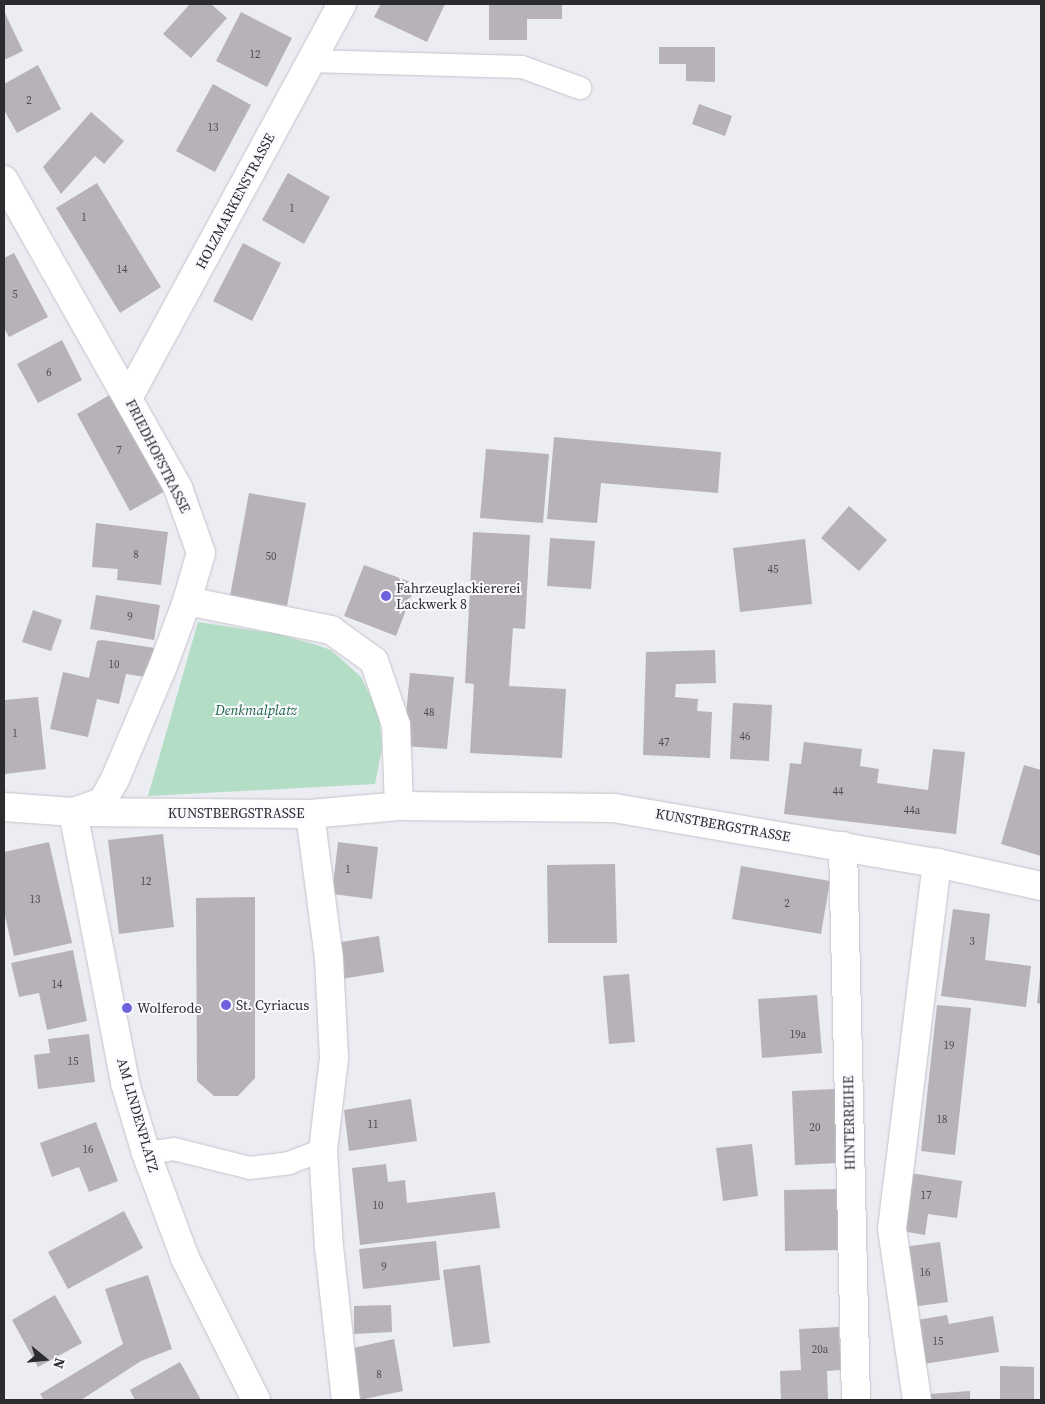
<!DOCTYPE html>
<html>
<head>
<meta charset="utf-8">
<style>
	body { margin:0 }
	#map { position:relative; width:1045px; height:1404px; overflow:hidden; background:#ececf3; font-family:"Source Serif 4",serif }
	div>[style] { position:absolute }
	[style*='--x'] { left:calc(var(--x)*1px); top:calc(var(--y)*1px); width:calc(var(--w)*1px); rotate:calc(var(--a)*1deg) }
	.green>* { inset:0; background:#b3dec5 }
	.building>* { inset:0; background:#b7b2b7 }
	.roads { filter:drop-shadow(0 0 1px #c4c3ca) drop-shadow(0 0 1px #c4c3ca) }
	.service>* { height:22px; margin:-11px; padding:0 11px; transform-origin:11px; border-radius:11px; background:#fff }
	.minor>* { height:28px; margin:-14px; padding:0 14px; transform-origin:14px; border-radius:14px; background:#fff }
	.secondary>* { height:28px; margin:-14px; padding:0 14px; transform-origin:14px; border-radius:14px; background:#fff }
	.dots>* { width:14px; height:14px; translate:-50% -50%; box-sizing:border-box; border:2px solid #f9f9ff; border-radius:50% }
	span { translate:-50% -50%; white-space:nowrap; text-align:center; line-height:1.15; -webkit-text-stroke:4px #f9f9ff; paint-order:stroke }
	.number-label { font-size:11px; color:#4f4d50 }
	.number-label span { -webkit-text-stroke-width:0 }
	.street-label { font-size:14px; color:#2c2b2e }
	.poi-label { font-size:14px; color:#2c2b2e }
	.left { translate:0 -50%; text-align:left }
	.park-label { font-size:14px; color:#1c6543; font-style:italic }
	.frame { position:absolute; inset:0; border:5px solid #2c2b2e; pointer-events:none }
	.north { position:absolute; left:20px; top:1334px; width:50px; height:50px; -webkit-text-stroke:4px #f9f9ff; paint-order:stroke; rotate:107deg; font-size:14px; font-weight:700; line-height:20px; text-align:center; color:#2c2b2e }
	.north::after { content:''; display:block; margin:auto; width:18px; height:22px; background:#2c2b2e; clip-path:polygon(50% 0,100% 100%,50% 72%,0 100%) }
</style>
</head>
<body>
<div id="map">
	<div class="green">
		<i style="clip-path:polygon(198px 622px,278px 634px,317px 645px,331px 650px,361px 677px,379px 714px,382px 748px,375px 784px,148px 796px)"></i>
	</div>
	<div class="building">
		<i style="clip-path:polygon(190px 4px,211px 4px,227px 18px,191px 58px,163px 34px)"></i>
		<i style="clip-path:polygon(381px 4px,445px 4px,427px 42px,374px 17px)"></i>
		<i style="clip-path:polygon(489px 4px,562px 4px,562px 19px,527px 19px,527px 40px,489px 40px)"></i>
		<i style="clip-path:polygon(4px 11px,23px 51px,4px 60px)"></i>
		<i style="clip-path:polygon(241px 12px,292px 38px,267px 87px,216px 61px)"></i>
		<i style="clip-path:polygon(659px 47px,715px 47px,715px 82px,686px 81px,686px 64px,659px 64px)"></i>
		<i style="clip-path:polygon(38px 65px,61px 109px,17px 133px,4px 110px,4px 84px)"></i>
		<i style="clip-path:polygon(213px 84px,251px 105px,215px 172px,176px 151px)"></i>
		<i style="clip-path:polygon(699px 104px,732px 116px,725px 136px,692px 124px)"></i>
		<i style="clip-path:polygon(91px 112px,124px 141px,104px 164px,95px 156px,61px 194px,43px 167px)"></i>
		<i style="clip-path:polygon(288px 173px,330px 197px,304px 244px,262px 220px)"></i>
		<i style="clip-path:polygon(97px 183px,161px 287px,120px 313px,56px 208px)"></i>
		<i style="clip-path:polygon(243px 243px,281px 263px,252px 321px,213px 301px)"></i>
		<i style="clip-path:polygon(14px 253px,48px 317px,9px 337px,4px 328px,4px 258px)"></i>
		<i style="clip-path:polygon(62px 340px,82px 380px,38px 403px,17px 364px)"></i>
		<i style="clip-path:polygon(113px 393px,167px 490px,130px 511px,77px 414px)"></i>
		<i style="clip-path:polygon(554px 437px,721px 452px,718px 493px,601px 483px,597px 523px,547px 519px)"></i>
		<i style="clip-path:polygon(486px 449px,549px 454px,543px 523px,480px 518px)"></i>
		<i style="clip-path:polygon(249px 493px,306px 503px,287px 606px,230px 596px)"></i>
		<i style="clip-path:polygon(849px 506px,887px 540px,859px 571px,821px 538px)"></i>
		<i style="clip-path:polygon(96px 523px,168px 532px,161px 585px,117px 580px,118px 569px,92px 567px)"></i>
		<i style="clip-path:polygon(473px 532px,530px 535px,525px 629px,513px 628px,509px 686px,566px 689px,562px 758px,470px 753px,474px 684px,465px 683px)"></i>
		<i style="clip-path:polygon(550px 538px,595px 541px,591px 589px,547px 586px)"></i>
		<i style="clip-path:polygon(805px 539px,812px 604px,740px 612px,733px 548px)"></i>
		<i style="clip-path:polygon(364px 565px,416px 584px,396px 636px,344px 616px)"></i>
		<i style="clip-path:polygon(96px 595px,160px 605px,154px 640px,90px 629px)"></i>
		<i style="clip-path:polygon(33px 610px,62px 620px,51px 651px,22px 642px)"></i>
		<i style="clip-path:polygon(102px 640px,155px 648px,151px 678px,126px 674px,119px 704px,97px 699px,88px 737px,50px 729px,63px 672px,89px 678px,97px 641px)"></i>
		<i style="clip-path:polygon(715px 650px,716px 683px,676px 684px,675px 697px,698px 699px,697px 711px,712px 712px,710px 758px,643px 755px,646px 652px)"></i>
		<i style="clip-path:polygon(410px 673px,454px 677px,447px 749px,403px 746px)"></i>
		<i style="clip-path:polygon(38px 697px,46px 769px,5px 774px,4px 700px)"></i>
		<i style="clip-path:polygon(733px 703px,772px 705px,769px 761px,730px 759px)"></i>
		<i style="clip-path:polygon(804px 742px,862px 749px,860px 766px,879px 769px,877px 783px,928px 790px,933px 749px,965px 752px,956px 834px,784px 814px,790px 763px,801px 764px)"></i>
		<i style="clip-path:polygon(1024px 765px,1041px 770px,1041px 856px,1001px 844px)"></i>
		<i style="clip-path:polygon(163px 834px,174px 927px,119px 934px,108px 840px)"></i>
		<i style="clip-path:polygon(49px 842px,72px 943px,14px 956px,4px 911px,4px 852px)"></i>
		<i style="clip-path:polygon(338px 842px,378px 847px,372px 899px,332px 894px)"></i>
		<i style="clip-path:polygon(615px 864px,617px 943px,548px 943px,547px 865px)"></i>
		<i style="clip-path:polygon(741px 866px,830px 881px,821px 934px,732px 919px)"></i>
		<i style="clip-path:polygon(255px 897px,255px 1078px,238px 1096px,214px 1096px,197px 1081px,196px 898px)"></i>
		<i style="clip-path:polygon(953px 909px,990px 914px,985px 960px,1031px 966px,1026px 1007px,941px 996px)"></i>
		<i style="clip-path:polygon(379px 936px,384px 972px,341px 979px,335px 943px)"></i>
		<i style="clip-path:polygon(73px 950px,87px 1021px,47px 1030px,39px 993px,19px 997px,11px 963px)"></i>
		<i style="clip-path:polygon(629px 974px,635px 1042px,609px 1044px,603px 976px)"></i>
		<i style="clip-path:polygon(1040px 976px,1041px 976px,1041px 1004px,1037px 1003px)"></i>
		<i style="clip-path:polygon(817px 995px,822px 1053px,762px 1058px,758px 999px)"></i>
		<i style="clip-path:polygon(937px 1005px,971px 1008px,955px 1155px,921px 1151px)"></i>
		<i style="clip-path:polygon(89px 1034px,95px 1082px,38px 1089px,34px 1055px,50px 1053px,48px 1039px)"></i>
		<i style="clip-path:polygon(835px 1089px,838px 1163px,795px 1165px,792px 1091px)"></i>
		<i style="clip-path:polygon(411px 1099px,417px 1141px,349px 1151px,344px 1110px)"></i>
		<i style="clip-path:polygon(96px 1122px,118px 1181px,89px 1192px,79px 1167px,52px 1177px,40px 1143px)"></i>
		<i style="clip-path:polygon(752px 1144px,758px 1196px,723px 1201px,716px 1148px)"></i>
		<i style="clip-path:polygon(386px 1164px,388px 1182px,405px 1180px,407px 1203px,495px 1192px,500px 1228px,360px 1245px,352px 1168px)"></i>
		<i style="clip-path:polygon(910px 1173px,962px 1181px,957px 1218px,928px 1214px,925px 1235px,902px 1231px)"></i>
		<i style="clip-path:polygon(841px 1189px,842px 1250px,785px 1251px,784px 1190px)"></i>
		<i style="clip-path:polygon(124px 1211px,143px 1248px,68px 1289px,48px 1252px)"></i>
		<i style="clip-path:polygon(436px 1241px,440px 1280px,363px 1289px,359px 1249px)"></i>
		<i style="clip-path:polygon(940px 1242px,948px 1302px,912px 1307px,903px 1247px)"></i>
		<i style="clip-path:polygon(480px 1265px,490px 1343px,453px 1347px,443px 1270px)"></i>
		<i style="clip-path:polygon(148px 1275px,172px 1349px,141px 1361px,81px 1400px,44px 1400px,40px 1394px,123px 1344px,105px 1289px)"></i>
		<i style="clip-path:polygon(55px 1295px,82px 1343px,38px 1367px,12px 1320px)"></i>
		<i style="clip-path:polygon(391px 1305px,392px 1332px,354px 1334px,354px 1306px)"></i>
		<i style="clip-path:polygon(947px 1315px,949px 1324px,993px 1316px,999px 1352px,918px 1365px,911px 1321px)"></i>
		<i style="clip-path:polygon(839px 1327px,841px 1370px,827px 1371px,828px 1400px,781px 1400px,780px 1371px,801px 1370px,799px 1329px)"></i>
		<i style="clip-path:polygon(394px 1339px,403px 1391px,359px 1400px,349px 1349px)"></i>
		<i style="clip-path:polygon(180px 1362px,201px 1400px,135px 1400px,130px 1390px)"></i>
		<i style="clip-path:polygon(1000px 1366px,1034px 1367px,1034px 1400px,1000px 1400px)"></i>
		<i style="clip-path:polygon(970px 1391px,970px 1400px,930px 1400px,929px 1394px)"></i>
	</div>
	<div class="roads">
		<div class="service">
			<i style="--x:310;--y:61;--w:212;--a:1.6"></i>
			<i style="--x:522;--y:67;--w:62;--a:19.9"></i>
			<i style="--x:146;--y:1153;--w:28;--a:-8"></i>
			<i style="--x:174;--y:1149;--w:78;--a:14"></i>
			<i style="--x:250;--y:1168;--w:39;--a:-7"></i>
			<i style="--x:289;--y:1163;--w:36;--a:-21"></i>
		</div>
		<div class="minor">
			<i style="--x:4;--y:180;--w:354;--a:60.5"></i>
			<i style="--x:178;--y:488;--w:69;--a:70.5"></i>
			<i style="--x:201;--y:553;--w:50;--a:106.3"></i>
			<i style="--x:187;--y:601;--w:69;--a:110.3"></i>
			<i style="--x:163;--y:666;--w:123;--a:113"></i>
			<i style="--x:115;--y:779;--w:26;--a:119"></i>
			<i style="--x:102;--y:802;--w:28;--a:161"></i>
			<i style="--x:128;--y:398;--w:448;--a:-61.5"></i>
			<i style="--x:187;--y:601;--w:147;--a:11.4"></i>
			<i style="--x:331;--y:630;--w:53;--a:35.8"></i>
			<i style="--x:374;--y:661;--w:68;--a:71"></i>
			<i style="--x:396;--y:725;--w:81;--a:87.9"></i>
			<i style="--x:73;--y:812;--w:237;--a:0.5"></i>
			<i style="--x:310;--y:814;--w:89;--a:-5.1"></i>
			<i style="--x:399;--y:806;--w:215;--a:0.5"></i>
			<i style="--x:614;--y:808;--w:328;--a:9.7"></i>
			<i style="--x:937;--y:863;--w:107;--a:12.5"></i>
			<i style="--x:310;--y:814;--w:146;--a:82.5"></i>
			<i style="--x:329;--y:959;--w:99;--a:87.1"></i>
			<i style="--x:334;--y:1058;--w:93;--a:96.8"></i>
			<i style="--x:323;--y:1150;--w:97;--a:86.5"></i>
			<i style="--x:329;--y:1247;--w:154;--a:83.7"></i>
			<i style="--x:843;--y:846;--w:554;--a:88.66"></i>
			<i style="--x:917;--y:1400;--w:173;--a:-98.3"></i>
			<i style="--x:892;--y:1229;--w:369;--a:-83"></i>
		</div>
		<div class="secondary">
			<i style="--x:4;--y:807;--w:69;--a:4.1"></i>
			<i style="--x:73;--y:812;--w:276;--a:79.1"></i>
			<i style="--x:125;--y:1083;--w:73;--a:73.3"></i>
			<i style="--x:146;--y:1153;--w:112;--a:69.6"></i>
			<i style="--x:185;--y:1258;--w:159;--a:63.4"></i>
		</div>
	</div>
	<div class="dots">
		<i style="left:386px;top:596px;background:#6d62dc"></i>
		<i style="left:226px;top:1005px;background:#6d62dc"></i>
		<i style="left:127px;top:1008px;background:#6d62dc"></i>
	</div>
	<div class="number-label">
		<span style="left:255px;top:55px">12</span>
		<span style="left:29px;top:101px">2</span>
		<span style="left:213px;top:128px">13</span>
		<span style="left:292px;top:209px">1</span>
		<span style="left:84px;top:218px">1</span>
		<span style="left:122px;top:270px">14</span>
		<span style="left:15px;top:295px">5</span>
		<span style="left:49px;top:373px">6</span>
		<span style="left:119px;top:451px">7</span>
		<span style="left:136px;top:555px">8</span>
		<span style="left:271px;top:557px">50</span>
		<span style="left:773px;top:570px">45</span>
		<span style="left:130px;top:617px">9</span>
		<span style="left:114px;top:665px">10</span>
		<span style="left:429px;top:713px">48</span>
		<span style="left:15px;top:734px">1</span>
		<span style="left:745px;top:737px">46</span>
		<span style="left:664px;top:743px">47</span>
		<span style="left:838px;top:792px">44</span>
		<span style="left:912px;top:811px">44a</span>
		<span style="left:348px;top:870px">1</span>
		<span style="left:146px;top:882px">12</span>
		<span style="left:35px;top:900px">13</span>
		<span style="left:787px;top:904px">2</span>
		<span style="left:972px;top:942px">3</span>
		<span style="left:57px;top:985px">14</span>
		<span style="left:798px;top:1035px">19a</span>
		<span style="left:949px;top:1046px">19</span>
		<span style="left:73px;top:1062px">15</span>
		<span style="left:942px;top:1120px">18</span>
		<span style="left:373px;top:1125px">11</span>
		<span style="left:815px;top:1128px">20</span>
		<span style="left:88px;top:1150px">16</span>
		<span style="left:926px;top:1196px">17</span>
		<span style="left:378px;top:1206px">10</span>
		<span style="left:384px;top:1267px">9</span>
		<span style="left:925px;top:1273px">16</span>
		<span style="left:938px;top:1342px">15</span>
		<span style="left:820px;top:1350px">20a</span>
		<span style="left:379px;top:1375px">8</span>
	</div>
	<div class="street-label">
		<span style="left:235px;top:201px;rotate:-62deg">HOLZMARKENSTRASSE</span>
		<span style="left:158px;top:456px;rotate:63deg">FRIEDHOFSTRASSE</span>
		<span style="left:236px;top:813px">KUNSTBERGSTRASSE</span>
		<span style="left:723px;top:825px;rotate:10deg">KUNSTBERGSTRASSE</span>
		<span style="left:138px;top:1115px;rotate:74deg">AM LINDENPLATZ</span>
		<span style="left:849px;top:1123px;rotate:-91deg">HINTERREIHE</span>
	</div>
	<div class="poi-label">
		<span class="left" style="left:396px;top:596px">Fahrzeuglackiererei<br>Lackwerk 8</span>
		<span class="left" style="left:236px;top:1005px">St. Cyriacus</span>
		<span class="left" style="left:137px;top:1008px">Wolferode</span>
	</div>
	<div class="park-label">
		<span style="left:256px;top:710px">Denkmalplatz</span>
	</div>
	<div class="frame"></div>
	<div class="north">N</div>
</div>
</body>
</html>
